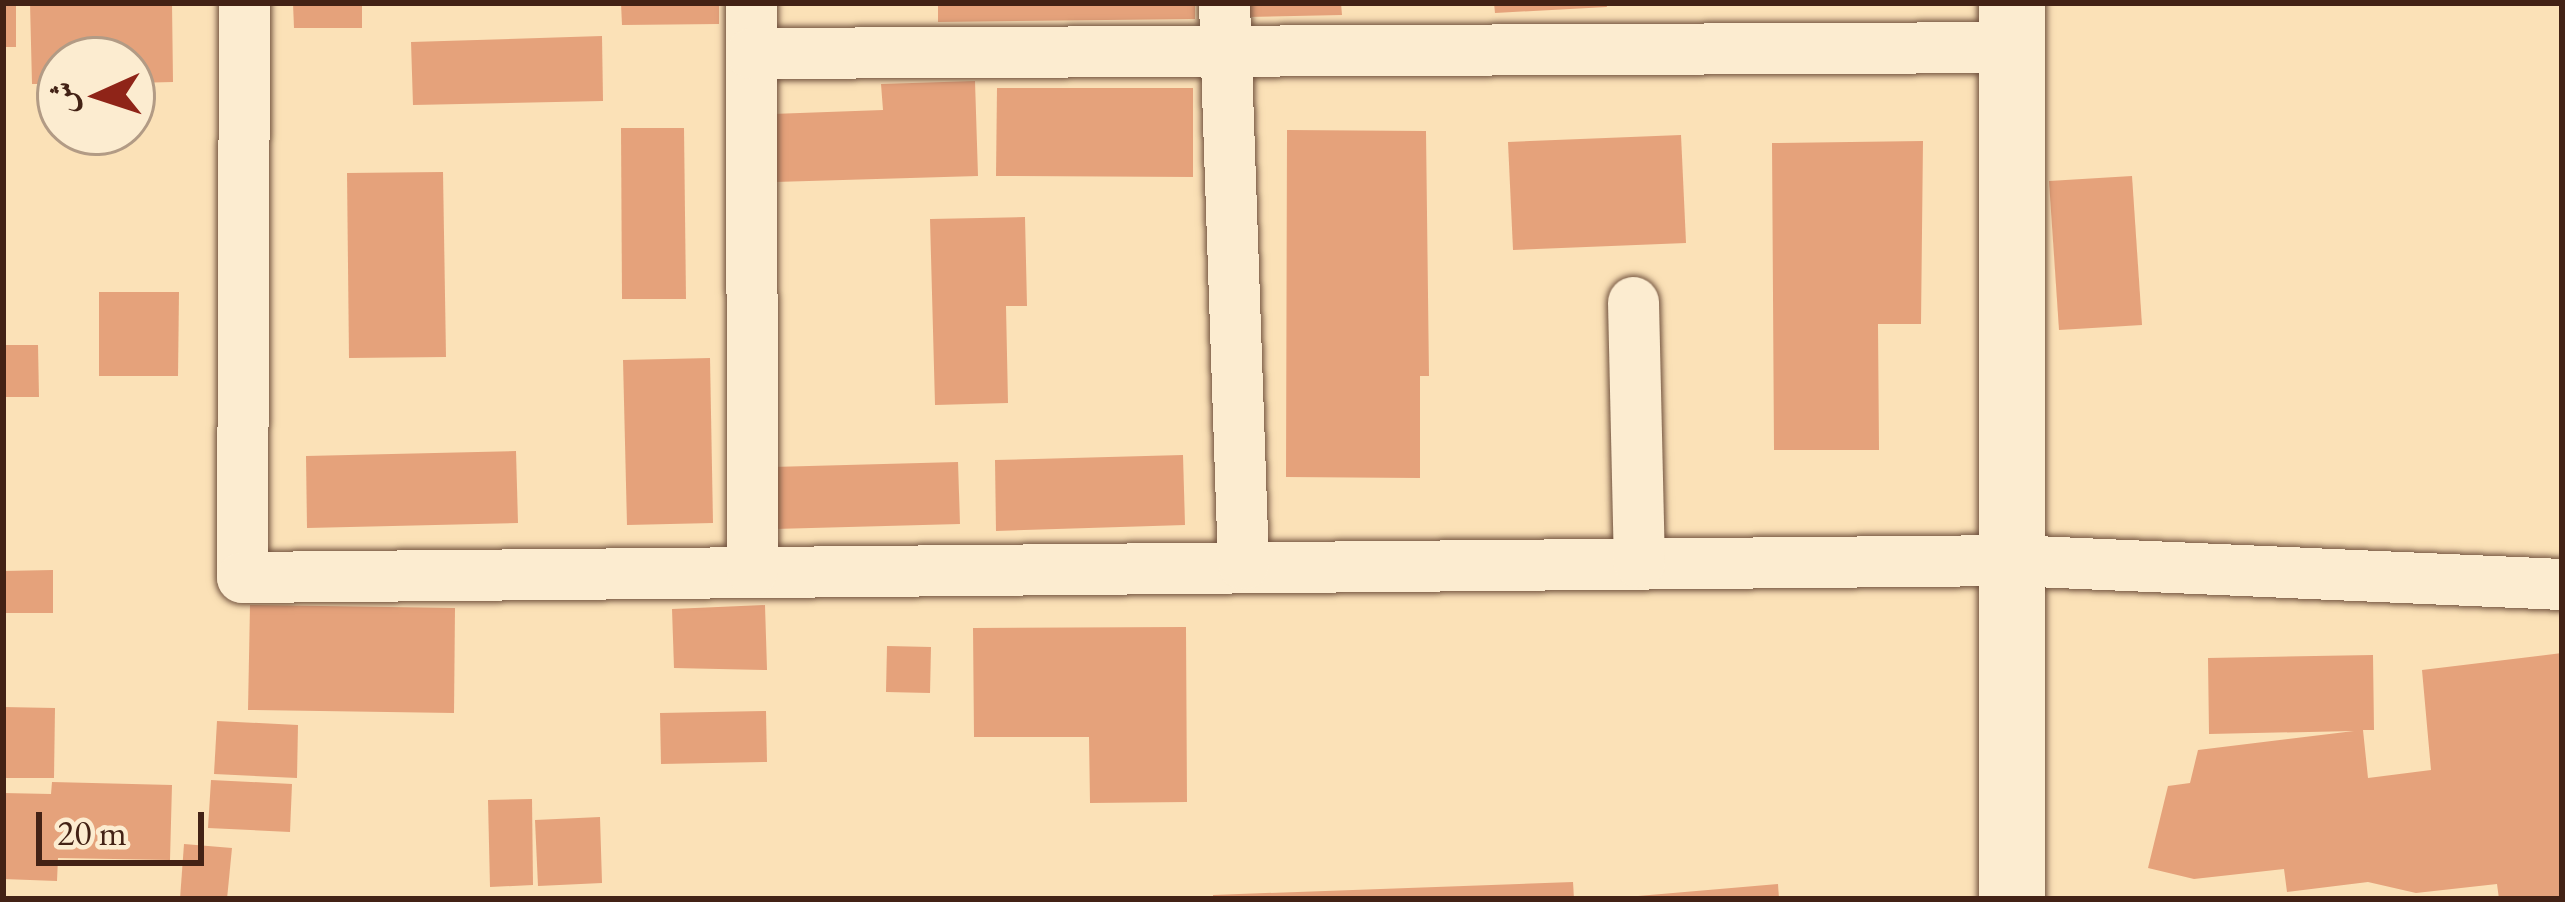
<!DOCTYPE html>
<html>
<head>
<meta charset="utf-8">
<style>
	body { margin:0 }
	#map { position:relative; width:2565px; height:902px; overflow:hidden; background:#fbe1b7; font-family:"EB Garamond",Amiri,serif }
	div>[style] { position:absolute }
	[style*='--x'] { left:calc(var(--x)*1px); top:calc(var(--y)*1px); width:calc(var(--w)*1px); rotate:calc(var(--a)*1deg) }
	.building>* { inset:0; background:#e5a27b }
	.roads { filter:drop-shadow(0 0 3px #71523e) drop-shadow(0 0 3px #71523e) }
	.minor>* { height:51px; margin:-25.5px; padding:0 25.5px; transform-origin:25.5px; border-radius:25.5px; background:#fcecd0 }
	.secondary>* { height:66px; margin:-33px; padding:0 33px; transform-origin:33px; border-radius:33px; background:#fcecd0 }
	span { translate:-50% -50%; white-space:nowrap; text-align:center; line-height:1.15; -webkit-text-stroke:9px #fcecd0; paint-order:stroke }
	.frame { position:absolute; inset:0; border:6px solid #432215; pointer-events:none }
	.north { position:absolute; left:36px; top:36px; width:120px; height:120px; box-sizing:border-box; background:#fcecd0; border:3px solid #b29b85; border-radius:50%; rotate:267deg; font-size:33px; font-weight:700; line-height:48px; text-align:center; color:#432215 }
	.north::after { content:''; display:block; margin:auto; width:42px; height:54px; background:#8f2418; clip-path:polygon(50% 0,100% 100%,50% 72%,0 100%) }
	.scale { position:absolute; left:36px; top:812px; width:168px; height:54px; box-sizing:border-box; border:6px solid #432215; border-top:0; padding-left:15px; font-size:36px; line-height:42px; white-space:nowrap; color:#432215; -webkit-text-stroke:9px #fcecd0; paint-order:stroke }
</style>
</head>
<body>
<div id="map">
	<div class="building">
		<i style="clip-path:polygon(3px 3px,16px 3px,16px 47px,3px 47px)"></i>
		<i style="clip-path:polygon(30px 3px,172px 3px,173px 82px,132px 83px,132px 60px,60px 60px,60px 84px,32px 84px)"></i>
		<i style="clip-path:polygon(293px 3px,362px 3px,362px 28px,294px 28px)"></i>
		<i style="clip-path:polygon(621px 3px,719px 3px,719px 24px,622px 25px)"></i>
		<i style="clip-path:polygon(938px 3px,1195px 3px,1195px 19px,938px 22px)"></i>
		<i style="clip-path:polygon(1247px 3px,1341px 3px,1342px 15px,1247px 17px)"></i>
		<i style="clip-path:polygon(1494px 3px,1606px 3px,1607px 7px,1495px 13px)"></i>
		<i style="clip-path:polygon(602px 36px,603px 101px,413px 105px,411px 42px)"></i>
		<i style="clip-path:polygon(975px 81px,978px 176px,775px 182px,772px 114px,883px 110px,881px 84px)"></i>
		<i style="clip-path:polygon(997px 88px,1193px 88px,1193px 177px,996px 176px)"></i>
		<i style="clip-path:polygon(621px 128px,684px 128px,686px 299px,622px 299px)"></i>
		<i style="clip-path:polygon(1287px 130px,1426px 131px,1429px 376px,1420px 376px,1420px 478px,1286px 477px)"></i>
		<i style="clip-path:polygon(1681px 135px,1686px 243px,1513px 250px,1508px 142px)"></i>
		<i style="clip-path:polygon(1923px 141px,1921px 324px,1878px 324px,1879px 450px,1774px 450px,1772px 143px)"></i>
		<i style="clip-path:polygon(443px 172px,446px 357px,349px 358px,347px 173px)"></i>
		<i style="clip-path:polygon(2132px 176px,2142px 325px,2059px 330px,2049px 181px)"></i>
		<i style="clip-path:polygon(1025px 217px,1027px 306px,1006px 306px,1008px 403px,935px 405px,930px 219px)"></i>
		<i style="clip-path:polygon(99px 292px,179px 292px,178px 376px,99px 376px)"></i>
		<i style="clip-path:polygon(3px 345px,38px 345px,39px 397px,3px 397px)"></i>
		<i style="clip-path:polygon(710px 358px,713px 523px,627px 525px,623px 360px)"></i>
		<i style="clip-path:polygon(516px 451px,518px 523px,307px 528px,306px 456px)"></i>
		<i style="clip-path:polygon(1183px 455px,1185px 525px,996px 531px,995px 460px)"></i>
		<i style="clip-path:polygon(958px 462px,960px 524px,774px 529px,772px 467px)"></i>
		<i style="clip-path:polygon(53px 570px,53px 613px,3px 613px,3px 571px)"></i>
		<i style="clip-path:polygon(250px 605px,455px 608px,454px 713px,248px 710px)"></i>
		<i style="clip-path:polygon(765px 605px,767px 670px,674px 668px,672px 609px)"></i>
		<i style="clip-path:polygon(1186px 627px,1187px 802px,1090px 803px,1089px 737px,974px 737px,973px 628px)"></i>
		<i style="clip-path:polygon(887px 646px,931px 647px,930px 693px,886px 692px)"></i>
		<i style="clip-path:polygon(2562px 653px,2562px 896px,2499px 899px,2497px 884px,2416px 893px,2368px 882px,2287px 892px,2284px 869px,2194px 879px,2148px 868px,2168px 786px,2190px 783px,2198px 750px,2354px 731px,2209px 734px,2208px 658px,2373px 655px,2374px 730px,2363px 730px,2368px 778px,2431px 770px,2422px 670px)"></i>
		<i style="clip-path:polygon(3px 707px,55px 708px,54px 778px,3px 778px)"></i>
		<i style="clip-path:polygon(766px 711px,767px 762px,661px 764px,660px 713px)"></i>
		<i style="clip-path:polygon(217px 721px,298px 725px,297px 778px,214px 774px)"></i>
		<i style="clip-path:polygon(211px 780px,292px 784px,290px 832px,208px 828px)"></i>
		<i style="clip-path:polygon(52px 782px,172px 785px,170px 860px,58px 858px,57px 881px,3px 879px,3px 793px,51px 794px)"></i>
		<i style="clip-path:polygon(532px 799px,533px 885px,490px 887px,488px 800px)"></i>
		<i style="clip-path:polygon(600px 817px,602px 883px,538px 886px,535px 820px)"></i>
		<i style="clip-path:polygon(184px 844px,232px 848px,227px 899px,180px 899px)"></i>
		<i style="clip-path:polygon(1573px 882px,1574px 899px,1213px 899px,1213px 895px)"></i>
		<i style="clip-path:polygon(1778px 884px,1779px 899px,1638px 899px,1638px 896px)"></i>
	</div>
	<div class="roads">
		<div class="minor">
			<i style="--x:244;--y:3;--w:574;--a:90.2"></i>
			<i style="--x:242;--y:577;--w:1770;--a:-0.55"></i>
			<i style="--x:2012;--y:560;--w:551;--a:2.5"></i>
			<i style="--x:751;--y:3;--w:567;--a:89.9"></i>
			<i style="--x:1224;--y:3;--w:561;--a:88.06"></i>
			<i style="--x:751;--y:53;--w:1261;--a:-0.27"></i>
			<i style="--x:1633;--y:302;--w:260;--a:88.7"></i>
		</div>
		<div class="secondary">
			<i style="--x:2012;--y:3;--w:896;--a:90"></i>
		</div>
	</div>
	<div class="frame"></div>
	<div class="north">ش</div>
	<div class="scale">20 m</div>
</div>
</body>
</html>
